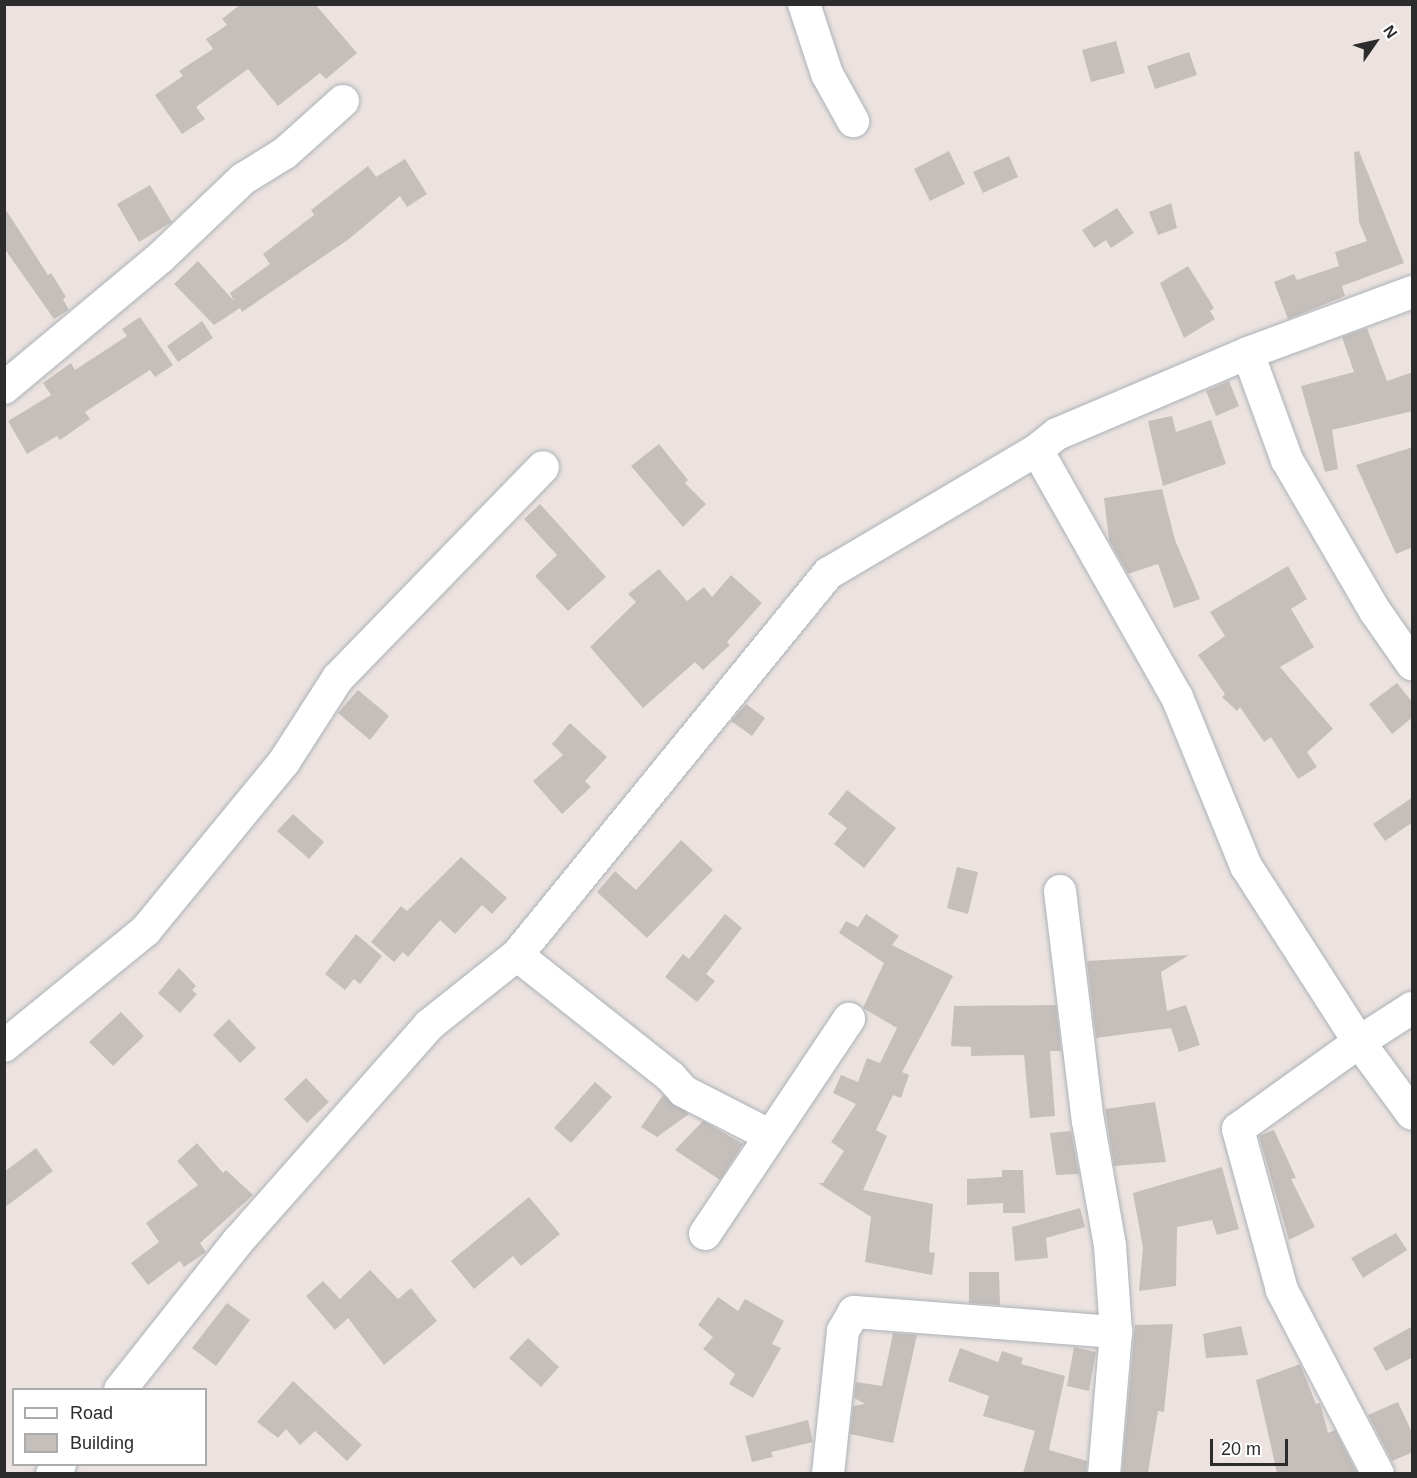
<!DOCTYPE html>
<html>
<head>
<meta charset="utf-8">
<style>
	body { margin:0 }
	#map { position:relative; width:1417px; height:1478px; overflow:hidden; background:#ece3e0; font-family:Helvetica,sans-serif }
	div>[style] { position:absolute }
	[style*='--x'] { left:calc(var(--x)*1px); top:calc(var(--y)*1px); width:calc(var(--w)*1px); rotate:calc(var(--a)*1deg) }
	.building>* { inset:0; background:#c5bfbb }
	.roads { filter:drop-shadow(0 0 2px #acb2b7) drop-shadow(0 0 2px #acb2b7) }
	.minor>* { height:32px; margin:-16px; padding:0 16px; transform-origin:16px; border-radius:16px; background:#fff }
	span { translate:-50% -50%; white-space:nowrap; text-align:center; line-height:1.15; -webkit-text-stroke:6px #fff; paint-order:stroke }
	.frame { position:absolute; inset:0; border:6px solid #2c2c2c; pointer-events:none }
	.legend { position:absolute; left:12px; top:1388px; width:195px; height:78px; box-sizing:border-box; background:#fff; border:2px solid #ababab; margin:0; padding:8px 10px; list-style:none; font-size:18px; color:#2c2c2c }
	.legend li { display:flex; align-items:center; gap:12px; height:30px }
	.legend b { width:30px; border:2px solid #ababab }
	.north { position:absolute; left:1345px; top:12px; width:60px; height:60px; -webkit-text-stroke:4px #fff; paint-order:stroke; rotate:56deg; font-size:16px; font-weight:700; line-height:24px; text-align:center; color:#2c2c2c }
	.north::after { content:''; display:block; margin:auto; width:21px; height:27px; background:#2c2c2c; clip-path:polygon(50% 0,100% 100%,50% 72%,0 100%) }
	.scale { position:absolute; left:1210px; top:1439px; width:78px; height:27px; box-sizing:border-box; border:3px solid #2c2c2c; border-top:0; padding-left:8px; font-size:18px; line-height:21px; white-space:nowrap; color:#2c2c2c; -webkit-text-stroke:4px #fff; paint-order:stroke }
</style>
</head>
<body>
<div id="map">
	<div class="building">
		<i style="clip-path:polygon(241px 4px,315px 4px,357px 53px,326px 79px,320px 73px,278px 106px,248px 69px,196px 107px,205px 119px,182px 134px,155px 95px,183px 76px,179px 71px,213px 49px,206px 39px,227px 25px,222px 19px)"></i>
		<i style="clip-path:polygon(1116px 41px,1125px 73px,1091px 82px,1082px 50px)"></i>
		<i style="clip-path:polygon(1189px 52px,1197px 75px,1155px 89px,1147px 66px)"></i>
		<i style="clip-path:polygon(949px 151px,965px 184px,930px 201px,914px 169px)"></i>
		<i style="clip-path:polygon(1359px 151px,1404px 263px,1342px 286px,1345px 296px,1288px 319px,1274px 282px,1294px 274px,1297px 280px,1339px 266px,1335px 252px,1367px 241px,1359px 222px,1354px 152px)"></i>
		<i style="clip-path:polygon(1009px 156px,1018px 177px,983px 193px,973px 172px)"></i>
		<i style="clip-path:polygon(405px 159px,427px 194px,407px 207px,400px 196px,349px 239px,242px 312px,240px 308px,214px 325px,174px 284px,198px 261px,234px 301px,230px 293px,270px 264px,263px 254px,314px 215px,311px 210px,368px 166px,376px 177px)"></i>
		<i style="clip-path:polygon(150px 185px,172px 222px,139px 242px,117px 204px)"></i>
		<i style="clip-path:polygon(1171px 203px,1177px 228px,1158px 235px,1149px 212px)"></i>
		<i style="clip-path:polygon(4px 207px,48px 275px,51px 273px,66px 297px,63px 299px,69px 310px,54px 319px,4px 248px)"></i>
		<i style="clip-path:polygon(1117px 208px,1134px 233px,1111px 248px,1106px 240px,1094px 248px,1082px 230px)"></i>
		<i style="clip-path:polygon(1188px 266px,1214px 308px,1210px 311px,1215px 319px,1184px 338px,1160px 283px)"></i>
		<i style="clip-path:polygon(140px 317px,173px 365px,155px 377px,150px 370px,85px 412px,90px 419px,60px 440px,57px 436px,27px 454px,8px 421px,51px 395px,43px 383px,71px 363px,75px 370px,127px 336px,122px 329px)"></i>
		<i style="clip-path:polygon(202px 321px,213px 338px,178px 362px,167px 346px)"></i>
		<i style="clip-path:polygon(1367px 328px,1387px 381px,1413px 372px,1413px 411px,1332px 430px,1338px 469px,1325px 472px,1301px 386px,1354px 372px,1342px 337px)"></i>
		<i style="clip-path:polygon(1229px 381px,1239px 406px,1216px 416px,1206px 391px)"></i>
		<i style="clip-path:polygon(1172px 416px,1176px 432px,1211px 420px,1226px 464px,1163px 486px,1148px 421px)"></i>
		<i style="clip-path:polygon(659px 444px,688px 480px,685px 483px,706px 504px,683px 527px,631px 466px)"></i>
		<i style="clip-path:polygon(1413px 447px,1413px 547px,1396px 554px,1356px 465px)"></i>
		<i style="clip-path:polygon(1162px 489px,1175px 540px,1200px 599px,1174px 608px,1158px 564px,1128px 574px,1109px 540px,1104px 498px)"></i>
		<i style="clip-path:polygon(540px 504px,606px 577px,568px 611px,535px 576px,557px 555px,524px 519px)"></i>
		<i style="clip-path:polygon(1288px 566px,1307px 599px,1291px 609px,1314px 647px,1280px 667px,1333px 729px,1307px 752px,1317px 767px,1298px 779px,1271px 737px,1264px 742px,1240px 707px,1237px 711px,1222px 697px,1225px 694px,1198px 655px,1225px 636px,1210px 612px)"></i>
		<i style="clip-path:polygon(659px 569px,687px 601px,704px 587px,712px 597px,731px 575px,762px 603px,727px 642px,730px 645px,703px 670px,695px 662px,643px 708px,590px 647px,636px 602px,628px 594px)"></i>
		<i style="clip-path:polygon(1397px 683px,1413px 703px,1413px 717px,1392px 734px,1369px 704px)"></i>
		<i style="clip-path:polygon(358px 690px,389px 716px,370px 740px,338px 713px)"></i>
		<i style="clip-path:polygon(746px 704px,765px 718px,752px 736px,731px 721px)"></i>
		<i style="clip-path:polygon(570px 723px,607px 757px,585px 781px,591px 787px,562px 814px,533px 781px,563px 755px,552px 744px)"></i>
		<i style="clip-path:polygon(847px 790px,896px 828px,864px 868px,834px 844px,847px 828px,828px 814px)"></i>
		<i style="clip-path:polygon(1413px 797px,1413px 822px,1385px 841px,1373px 824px)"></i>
		<i style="clip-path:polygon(293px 814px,324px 842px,309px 859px,277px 831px)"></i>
		<i style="clip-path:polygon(681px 840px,713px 870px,647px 938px,597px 892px,615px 871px,636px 890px)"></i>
		<i style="clip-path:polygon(461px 857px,507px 898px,492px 914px,482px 905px,455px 934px,440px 920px,408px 957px,403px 952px,394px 962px,371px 942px,401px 906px,407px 911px)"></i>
		<i style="clip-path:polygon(957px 867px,978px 872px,968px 914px,947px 908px)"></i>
		<i style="clip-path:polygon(725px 914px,742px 928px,706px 974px,715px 981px,697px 1002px,665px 977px,683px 954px,689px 959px)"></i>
		<i style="clip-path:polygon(866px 914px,899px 936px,892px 945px,953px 976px,902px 1072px,909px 1075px,901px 1098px,893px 1095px,876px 1130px,887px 1136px,863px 1190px,933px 1204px,929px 1252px,935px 1253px,932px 1275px,865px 1262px,871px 1217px,818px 1183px,823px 1183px,844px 1151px,831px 1142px,856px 1104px,833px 1093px,841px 1075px,858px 1082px,867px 1058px,880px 1063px,897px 1028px,863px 1008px,884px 963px,839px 933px,846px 921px,858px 927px)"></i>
		<i style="clip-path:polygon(356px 934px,382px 956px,360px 984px,354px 979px,345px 990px,325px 974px)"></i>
		<i style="clip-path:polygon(1189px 955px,1161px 972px,1167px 1011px,1186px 1005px,1200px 1045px,1179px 1052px,1171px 1028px,1096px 1038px,1087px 961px)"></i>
		<i style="clip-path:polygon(179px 968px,196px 986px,192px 990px,197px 994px,180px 1013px,158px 993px)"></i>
		<i style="clip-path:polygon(1056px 1005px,1061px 1051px,1050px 1051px,1055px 1116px,1030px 1118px,1024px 1055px,971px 1056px,971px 1047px,951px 1046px,954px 1006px)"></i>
		<i style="clip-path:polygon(121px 1012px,144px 1036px,113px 1066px,89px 1042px)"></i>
		<i style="clip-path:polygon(229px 1019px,256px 1048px,240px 1063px,213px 1035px)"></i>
		<i style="clip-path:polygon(306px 1078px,329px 1102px,307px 1123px,284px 1099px)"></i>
		<i style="clip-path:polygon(595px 1082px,612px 1097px,571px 1143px,554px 1128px)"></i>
		<i style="clip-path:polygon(663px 1095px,689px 1114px,657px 1137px,641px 1127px)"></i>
		<i style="clip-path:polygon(1155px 1102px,1166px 1162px,1114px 1166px,1105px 1109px)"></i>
		<i style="clip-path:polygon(703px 1121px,743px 1144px,720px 1180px,675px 1150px)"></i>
		<i style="clip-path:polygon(1274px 1130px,1296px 1178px,1291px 1179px,1315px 1227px,1289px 1240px,1259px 1136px)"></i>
		<i style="clip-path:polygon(1071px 1131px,1079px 1174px,1056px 1175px,1050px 1133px)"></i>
		<i style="clip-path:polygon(197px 1143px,223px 1173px,226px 1170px,253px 1195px,200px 1243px,206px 1252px,184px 1267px,180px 1261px,148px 1285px,131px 1263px,159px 1242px,146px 1223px,198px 1185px,177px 1161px)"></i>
		<i style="clip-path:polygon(36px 1148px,53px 1171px,4px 1208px,4px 1172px)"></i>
		<i style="clip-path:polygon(1222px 1167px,1239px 1229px,1217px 1235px,1212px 1220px,1177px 1227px,1176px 1286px,1139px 1291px,1143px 1248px,1133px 1193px)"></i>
		<i style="clip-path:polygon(1002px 1170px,1023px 1170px,1025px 1213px,1003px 1213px,1003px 1203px,967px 1205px,967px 1179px,1002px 1177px)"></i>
		<i style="clip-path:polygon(529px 1197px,560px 1234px,521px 1266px,513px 1256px,474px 1289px,451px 1261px)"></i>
		<i style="clip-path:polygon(1080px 1208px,1085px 1227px,1046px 1238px,1048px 1258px,1015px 1261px,1012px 1227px)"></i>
		<i style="clip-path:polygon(1396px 1233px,1407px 1250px,1363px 1278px,1351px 1258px)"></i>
		<i style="clip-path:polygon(370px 1270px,398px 1299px,411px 1288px,437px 1321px,384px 1365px,348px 1318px,335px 1330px,306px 1296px,323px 1281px,340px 1299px)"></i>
		<i style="clip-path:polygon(969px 1272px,999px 1272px,1000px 1305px,969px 1303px)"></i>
		<i style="clip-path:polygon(718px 1297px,738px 1311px,745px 1299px,784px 1321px,772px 1344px,781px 1348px,753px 1398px,729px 1384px,735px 1374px,703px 1349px,713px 1337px,698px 1325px)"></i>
		<i style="clip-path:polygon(227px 1303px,250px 1320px,216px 1366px,192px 1348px)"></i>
		<i style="clip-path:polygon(1173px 1324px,1164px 1412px,1158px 1411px,1148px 1473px,1122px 1473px,1135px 1325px)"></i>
		<i style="clip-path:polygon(1241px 1326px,1248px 1355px,1206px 1358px,1203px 1334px)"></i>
		<i style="clip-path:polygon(1413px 1326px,1413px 1357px,1386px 1371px,1373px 1348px)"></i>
		<i style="clip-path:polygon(893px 1333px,917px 1335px,893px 1443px,850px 1434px,853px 1406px,865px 1404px,854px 1398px,856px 1382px,882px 1386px)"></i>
		<i style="clip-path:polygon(528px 1338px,559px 1367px,541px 1387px,509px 1358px)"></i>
		<i style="clip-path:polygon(1074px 1347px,1096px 1352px,1089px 1391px,1067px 1386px)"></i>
		<i style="clip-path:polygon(960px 1348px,998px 1362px,1002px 1351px,1023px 1358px,1021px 1364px,1065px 1376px,1049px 1450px,1087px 1461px,1086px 1473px,1023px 1473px,1035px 1431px,983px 1416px,989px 1396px,948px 1381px)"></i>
		<i style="clip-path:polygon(1300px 1364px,1316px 1404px,1320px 1403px,1328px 1433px,1335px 1430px,1357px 1473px,1277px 1473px,1256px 1380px)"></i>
		<i style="clip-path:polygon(293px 1381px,362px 1445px,347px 1461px,315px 1431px,300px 1445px,286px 1429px,278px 1438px,257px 1422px)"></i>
		<i style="clip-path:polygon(1398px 1402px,1413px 1435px,1413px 1452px,1392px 1461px,1368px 1415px)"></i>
		<i style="clip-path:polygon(808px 1420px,813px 1442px,771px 1452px,773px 1457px,752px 1462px,745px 1436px)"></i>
	</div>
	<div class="roads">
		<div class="minor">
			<i style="--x:804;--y:4;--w:74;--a:71.8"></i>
			<i style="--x:827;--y:74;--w:54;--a:61"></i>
			<i style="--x:1248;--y:353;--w:114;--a:70"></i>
			<i style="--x:1287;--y:460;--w:175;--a:59.8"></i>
			<i style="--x:1375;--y:611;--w:65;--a:55.1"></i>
			<i style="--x:4;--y:388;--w:203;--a:-39.8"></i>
			<i style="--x:160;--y:258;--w:115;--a:-43.6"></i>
			<i style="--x:243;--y:179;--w:49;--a:-31.8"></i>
			<i style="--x:285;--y:153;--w:78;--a:-41.9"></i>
			<i style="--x:1037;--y:450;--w:284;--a:60.5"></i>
			<i style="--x:1177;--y:697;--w:183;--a:67.8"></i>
			<i style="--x:1246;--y:866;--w:209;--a:57.3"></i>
			<i style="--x:1359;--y:1042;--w:89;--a:53.6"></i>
			<i style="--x:1060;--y:891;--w:232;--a:83.1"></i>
			<i style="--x:1088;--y:1121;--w:127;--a:80"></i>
			<i style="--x:1110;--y:1246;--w:86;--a:86"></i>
			<i style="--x:1116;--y:1332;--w:143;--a:94.8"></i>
			<i style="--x:517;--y:955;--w:196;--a:38.4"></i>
			<i style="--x:671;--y:1077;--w:18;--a:49"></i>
			<i style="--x:683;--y:1091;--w:97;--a:27.1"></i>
			<i style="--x:4;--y:1046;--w:183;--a:-39.2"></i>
			<i style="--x:146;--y:930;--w:217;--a:-50.6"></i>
			<i style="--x:284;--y:762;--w:100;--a:-57.3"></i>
			<i style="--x:338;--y:678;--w:294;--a:-45.8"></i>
			<i style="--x:705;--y:1234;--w:259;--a:-56.2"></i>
			<i style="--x:120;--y:1390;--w:191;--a:-51.6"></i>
			<i style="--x:239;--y:1240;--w:287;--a:-48.5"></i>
			<i style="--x:429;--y:1025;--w:112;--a:-38.5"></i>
			<i style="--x:517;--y:955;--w:493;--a:-50.8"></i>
			<i style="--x:829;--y:573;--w:242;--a:-30.6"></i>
			<i style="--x:1037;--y:450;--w:26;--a:-39"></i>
			<i style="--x:1057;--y:434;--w:207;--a:-23"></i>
			<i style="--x:1248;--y:353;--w:175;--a:-20.4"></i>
			<i style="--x:52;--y:1474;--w:13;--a:-51"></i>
			<i style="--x:828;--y:1474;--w:144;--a:-84"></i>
			<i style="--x:843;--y:1331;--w:22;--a:-60"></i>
			<i style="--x:854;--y:1312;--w:263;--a:4.4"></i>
			<i style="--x:1378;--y:1474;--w:208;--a:-117.6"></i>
			<i style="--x:1282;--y:1290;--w:167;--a:-105.3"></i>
			<i style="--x:1238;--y:1129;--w:149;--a:-35.7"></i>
			<i style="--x:1359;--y:1042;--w:63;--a:-32.7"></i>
		</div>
	</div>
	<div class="frame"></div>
	<ul class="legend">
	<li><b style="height:8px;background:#fff"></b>Road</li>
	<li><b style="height:16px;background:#c5bfbb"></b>Building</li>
	</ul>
	<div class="north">N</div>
	<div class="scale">20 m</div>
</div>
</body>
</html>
